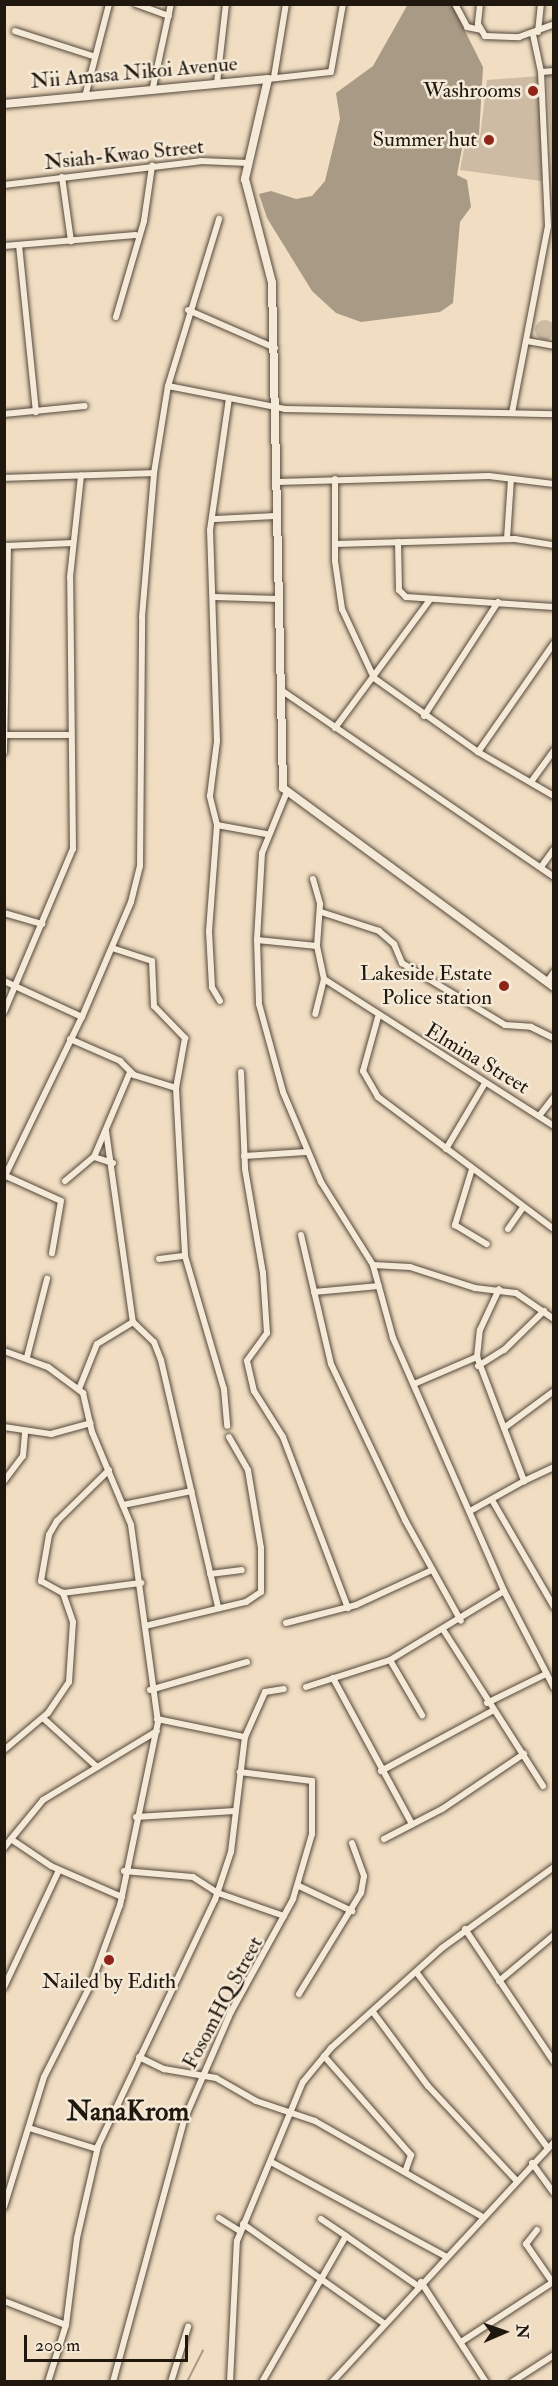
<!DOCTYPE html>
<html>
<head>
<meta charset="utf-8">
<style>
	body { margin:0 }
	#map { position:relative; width:558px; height:2386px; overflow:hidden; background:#f0ddc2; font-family:"IM FELL Double Pica",serif }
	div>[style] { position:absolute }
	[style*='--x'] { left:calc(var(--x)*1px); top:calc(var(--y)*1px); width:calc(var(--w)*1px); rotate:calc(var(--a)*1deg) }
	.green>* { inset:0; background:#cdbba3 }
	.round { border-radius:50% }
	.water>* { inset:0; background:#a99a85 }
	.stream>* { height:1.5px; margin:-0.75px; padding:0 0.75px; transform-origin:0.75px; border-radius:0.75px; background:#a99a85 }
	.roads { filter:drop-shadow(0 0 2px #54483b) drop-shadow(0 0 2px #54483b) }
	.street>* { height:6px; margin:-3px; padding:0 3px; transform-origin:3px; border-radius:3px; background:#f5e9d7 }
	.secondary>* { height:8px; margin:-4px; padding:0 4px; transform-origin:4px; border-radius:4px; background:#f5e9d7 }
	.dots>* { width:16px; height:16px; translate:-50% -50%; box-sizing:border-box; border:3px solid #f5e9d7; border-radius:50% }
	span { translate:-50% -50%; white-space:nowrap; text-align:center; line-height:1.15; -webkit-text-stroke:5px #f5e9d7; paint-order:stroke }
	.street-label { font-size:21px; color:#20170e }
	.poi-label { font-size:21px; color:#20170e }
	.right { translate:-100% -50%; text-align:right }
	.district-label { font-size:27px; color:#20170e; font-weight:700 }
	.frame { position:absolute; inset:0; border:6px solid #20170e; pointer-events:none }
	.north { position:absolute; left:474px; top:2302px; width:60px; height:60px; -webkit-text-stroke:4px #f5e9d7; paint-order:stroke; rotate:88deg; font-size:16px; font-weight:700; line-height:24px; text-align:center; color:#20170e }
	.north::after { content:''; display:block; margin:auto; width:21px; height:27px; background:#20170e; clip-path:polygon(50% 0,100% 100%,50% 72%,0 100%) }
	.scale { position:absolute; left:24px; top:2335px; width:164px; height:27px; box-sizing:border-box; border:3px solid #20170e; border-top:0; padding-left:8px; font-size:18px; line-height:21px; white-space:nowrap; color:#20170e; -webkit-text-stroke:4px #f5e9d7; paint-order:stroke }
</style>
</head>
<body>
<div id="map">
	<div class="green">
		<i style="clip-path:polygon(547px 73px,554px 73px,550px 217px,551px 148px)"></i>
		<i style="clip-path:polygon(539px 76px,542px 181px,460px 170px,465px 144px,480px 137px,487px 80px)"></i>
		<i class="round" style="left:535px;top:320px;width:20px;height:20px"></i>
	</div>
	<div class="water">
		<i style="clip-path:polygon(408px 4px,452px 5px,483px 67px,479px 135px,463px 143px,457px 175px,467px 180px,471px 207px,460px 222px,453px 303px,440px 312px,361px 322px,336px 313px,312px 291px,267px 218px,259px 194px,271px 191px,296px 199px,312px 196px,325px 181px,340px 119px,336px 93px,373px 66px)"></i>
	</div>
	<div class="stream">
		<i style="--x:187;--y:2382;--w:35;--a:-63"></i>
	</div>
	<div class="roads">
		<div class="street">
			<i style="--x:136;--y:4;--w:35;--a:20"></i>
			<i style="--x:455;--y:4;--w:26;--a:62"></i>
			<i style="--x:467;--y:27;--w:14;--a:12"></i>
			<i style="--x:480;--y:4;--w:20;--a:96"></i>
			<i style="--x:478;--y:24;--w:14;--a:60"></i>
			<i style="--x:485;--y:36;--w:34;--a:2"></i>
			<i style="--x:519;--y:37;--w:37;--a:-20"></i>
			<i style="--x:15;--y:31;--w:82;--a:17.8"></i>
			<i style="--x:538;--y:32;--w:28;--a:-84"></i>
			<i style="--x:541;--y:72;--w:13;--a:-4"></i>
			<i style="--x:274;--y:77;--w:74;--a:-80.7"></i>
			<i style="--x:268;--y:79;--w:63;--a:-6.3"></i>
			<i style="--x:331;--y:72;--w:69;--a:-80"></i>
			<i style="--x:217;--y:83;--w:80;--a:-83.5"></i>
			<i style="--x:153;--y:87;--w:85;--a:-77.8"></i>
			<i style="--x:86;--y:93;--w:92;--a:-75.5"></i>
			<i style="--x:62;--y:177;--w:65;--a:82"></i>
			<i style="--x:4;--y:185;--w:198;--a:-6.9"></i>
			<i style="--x:201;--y:161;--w:47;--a:2.4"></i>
			<i style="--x:19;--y:245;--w:168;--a:84.2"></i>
			<i style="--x:4;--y:246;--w:132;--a:-4.8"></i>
			<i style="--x:188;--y:310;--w:95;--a:23.6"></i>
			<i style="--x:116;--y:317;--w:100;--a:-73.7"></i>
			<i style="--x:144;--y:221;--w:56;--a:-81.7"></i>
			<i style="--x:527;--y:341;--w:27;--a:10"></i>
			<i style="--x:168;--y:386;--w:119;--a:11.1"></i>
			<i style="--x:285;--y:409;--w:269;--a:1.1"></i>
			<i style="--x:512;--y:413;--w:190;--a:-79.1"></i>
			<i style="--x:548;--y:226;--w:154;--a:-92.6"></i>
			<i style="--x:541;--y:72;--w:39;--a:-102"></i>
			<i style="--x:4;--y:414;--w:81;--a:-5.6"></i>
			<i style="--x:4;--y:478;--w:150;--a:-1.9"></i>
			<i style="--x:335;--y:479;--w:82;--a:90"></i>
			<i style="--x:335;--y:561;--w:49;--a:81.7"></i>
			<i style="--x:342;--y:609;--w:76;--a:65.1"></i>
			<i style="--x:374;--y:678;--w:128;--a:35.4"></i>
			<i style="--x:478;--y:752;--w:88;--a:30.1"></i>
			<i style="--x:277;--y:482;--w:212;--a:-1.6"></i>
			<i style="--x:489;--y:476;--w:65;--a:7"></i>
			<i style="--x:213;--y:519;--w:64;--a:-2.7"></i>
			<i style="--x:507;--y:539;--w:60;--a:-86.2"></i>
			<i style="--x:398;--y:542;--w:48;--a:88.8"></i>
			<i style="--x:399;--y:590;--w:10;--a:45"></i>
			<i style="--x:406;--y:597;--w:148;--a:3.9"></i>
			<i style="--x:335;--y:544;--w:180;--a:-1.6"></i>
			<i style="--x:515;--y:539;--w:39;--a:9"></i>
			<i style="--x:5;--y:546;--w:68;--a:-2.5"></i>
			<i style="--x:214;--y:597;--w:65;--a:1.8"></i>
			<i style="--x:281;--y:690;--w:331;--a:34.4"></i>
			<i style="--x:424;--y:716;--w:136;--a:-57"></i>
			<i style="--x:335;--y:728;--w:158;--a:-53.5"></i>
			<i style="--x:5;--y:735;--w:63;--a:0"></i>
			<i style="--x:4;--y:752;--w:206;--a:-88.9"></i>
			<i style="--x:478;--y:752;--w:133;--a:-55.1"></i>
			<i style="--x:531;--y:782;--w:39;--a:-54"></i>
			<i style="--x:286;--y:794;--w:64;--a:112.1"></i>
			<i style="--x:262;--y:853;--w:87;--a:93.3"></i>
			<i style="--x:257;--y:940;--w:64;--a:88.2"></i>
			<i style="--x:259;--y:1004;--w:91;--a:74.7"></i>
			<i style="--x:283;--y:1092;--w:98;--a:67.1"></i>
			<i style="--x:321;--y:1182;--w:98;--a:57.9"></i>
			<i style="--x:373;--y:1265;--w:76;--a:74.7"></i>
			<i style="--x:393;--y:1338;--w:276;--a:66.3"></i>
			<i style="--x:504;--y:1591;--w:109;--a:62.7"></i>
			<i style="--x:217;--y:825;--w:50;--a:10.4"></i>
			<i style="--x:541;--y:867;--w:22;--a:-54"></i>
			<i style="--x:313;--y:879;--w:26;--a:74"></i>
			<i style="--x:320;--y:904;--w:42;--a:94.1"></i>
			<i style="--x:317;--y:946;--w:34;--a:78"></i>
			<i style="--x:324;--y:979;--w:36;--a:104"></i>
			<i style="--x:321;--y:912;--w:61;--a:18.1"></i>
			<i style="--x:379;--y:931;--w:20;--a:41"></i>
			<i style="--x:394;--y:944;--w:21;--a:67"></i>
			<i style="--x:402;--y:963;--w:120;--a:31"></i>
			<i style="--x:505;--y:1025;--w:26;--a:4"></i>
			<i style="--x:531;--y:1027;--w:25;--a:26"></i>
			<i style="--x:4;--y:913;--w:40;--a:16"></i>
			<i style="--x:257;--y:940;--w:60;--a:5.7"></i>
			<i style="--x:112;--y:948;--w:42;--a:18"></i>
			<i style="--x:152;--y:961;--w:45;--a:87.5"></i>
			<i style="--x:154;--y:1006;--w:45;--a:45.9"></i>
			<i style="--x:185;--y:1038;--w:51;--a:100.2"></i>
			<i style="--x:176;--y:1088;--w:168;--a:86.9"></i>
			<i style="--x:185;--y:1256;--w:139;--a:73.7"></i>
			<i style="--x:224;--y:1389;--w:37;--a:85"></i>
			<i style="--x:324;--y:979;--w:273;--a:32.6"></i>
			<i style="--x:4;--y:981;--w:86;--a:24.8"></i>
			<i style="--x:547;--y:982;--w:12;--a:-55"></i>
			<i style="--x:220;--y:1001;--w:16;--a:-120"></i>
			<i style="--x:212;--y:987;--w:56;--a:-93.1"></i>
			<i style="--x:209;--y:931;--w:106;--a:-85.7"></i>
			<i style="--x:217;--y:825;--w:30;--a:-104"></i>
			<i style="--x:210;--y:796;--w:55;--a:-82.7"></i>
			<i style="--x:217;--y:741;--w:211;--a:-91.9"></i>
			<i style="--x:210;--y:530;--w:133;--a:-81.8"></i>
			<i style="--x:4;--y:1012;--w:177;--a:-67.1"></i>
			<i style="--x:73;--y:849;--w:272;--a:-90.6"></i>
			<i style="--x:70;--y:577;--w:102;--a:-83.8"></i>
			<i style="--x:378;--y:1017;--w:56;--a:105.5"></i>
			<i style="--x:363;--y:1071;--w:30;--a:60"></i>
			<i style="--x:378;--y:1097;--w:220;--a:36.9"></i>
			<i style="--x:70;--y:1039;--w:55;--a:23.7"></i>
			<i style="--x:120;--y:1061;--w:20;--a:45"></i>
			<i style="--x:134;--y:1075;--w:44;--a:17.2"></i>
			<i style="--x:241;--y:1072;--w:97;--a:87.6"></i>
			<i style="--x:245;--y:1169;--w:106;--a:80.2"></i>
			<i style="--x:263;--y:1273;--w:60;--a:86.2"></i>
			<i style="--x:267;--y:1333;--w:34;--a:126"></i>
			<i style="--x:247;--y:1361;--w:31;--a:77"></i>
			<i style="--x:254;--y:1391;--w:54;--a:57.8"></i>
			<i style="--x:283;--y:1437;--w:183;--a:69.2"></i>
			<i style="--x:539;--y:1116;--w:24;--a:-52"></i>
			<i style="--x:106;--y:1131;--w:193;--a:82"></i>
			<i style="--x:446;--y:1149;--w:77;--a:-59.4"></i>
			<i style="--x:244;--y:1156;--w:62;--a:-3.7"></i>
			<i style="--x:94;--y:1157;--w:20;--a:18"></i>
			<i style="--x:472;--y:1169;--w:59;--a:106.9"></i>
			<i style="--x:455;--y:1225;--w:37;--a:31"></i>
			<i style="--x:6;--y:1176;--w:60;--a:24.4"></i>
			<i style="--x:61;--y:1201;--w:53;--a:99.8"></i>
			<i style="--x:4;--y:1178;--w:179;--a:-64.2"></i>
			<i style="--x:82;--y:1017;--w:125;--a:-66.9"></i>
			<i style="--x:131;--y:902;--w:37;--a:-76"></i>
			<i style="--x:140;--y:866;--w:249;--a:-89.5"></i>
			<i style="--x:142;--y:617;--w:144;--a:-85.2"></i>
			<i style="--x:154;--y:473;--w:88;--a:-80.9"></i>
			<i style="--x:168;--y:386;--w:175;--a:-73"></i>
			<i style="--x:65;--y:1181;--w:38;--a:-40"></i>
			<i style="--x:94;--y:1157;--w:92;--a:-67"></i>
			<i style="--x:508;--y:1229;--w:24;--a:-55"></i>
			<i style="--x:301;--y:1235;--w:132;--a:76.9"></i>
			<i style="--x:331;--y:1364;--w:173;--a:64.6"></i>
			<i style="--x:405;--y:1520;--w:115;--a:61"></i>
			<i style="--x:159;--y:1259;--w:26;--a:-7"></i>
			<i style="--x:373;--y:1265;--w:37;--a:3"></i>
			<i style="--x:410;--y:1267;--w:68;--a:17.9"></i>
			<i style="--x:475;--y:1288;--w:41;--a:7"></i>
			<i style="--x:516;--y:1293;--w:46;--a:34.4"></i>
			<i style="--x:314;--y:1292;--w:65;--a:-5.3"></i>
			<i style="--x:133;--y:1322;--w:29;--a:44"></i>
			<i style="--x:154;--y:1342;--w:19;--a:69"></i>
			<i style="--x:161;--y:1360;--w:253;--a:77"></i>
			<i style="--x:4;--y:1351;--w:47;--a:20"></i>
			<i style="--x:48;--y:1367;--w:44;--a:36.6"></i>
			<i style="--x:83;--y:1393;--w:40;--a:77"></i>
			<i style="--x:92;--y:1432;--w:101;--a:67.2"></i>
			<i style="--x:131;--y:1525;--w:199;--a:82.2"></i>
			<i style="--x:158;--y:1722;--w:187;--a:101.7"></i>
			<i style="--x:120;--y:1905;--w:82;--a:110"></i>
			<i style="--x:92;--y:1982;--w:106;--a:116.8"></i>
			<i style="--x:44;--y:2077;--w:136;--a:107.1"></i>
			<i style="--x:27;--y:1357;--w:81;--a:-75.6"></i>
			<i style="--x:477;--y:1357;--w:27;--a:-84"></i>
			<i style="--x:480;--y:1330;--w:45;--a:-65.1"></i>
			<i style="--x:478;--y:1366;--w:31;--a:-32"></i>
			<i style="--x:504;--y:1350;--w:56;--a:-44.3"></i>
			<i style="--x:414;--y:1384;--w:69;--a:-23.2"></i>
			<i style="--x:477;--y:1357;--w:133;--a:69.2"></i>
			<i style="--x:524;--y:1481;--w:62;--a:150.9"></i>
			<i style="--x:79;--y:1389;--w:48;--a:-68.2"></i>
			<i style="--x:97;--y:1344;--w:42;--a:-31.4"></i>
			<i style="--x:4;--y:1427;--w:48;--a:8.5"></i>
			<i style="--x:51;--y:1434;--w:41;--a:-15.4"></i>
			<i style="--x:504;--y:1428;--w:62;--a:-36.5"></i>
			<i style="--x:109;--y:1470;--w:73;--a:135.6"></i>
			<i style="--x:57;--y:1521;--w:16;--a:120"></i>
			<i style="--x:49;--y:1535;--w:47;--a:99.9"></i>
			<i style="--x:41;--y:1581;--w:25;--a:29"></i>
			<i style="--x:63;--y:1593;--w:79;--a:-7.3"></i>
			<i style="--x:4;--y:1481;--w:31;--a:-53"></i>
			<i style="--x:23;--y:1456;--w:23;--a:-85"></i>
			<i style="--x:524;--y:1481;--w:33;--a:-25"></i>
			<i style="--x:492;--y:1500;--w:124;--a:59.9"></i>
			<i style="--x:123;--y:1505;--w:70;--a:-11.5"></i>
			<i style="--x:210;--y:1574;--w:32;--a:-7"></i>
			<i style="--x:286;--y:1623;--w:72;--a:-14.4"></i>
			<i style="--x:356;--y:1605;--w:84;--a:-24.7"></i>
			<i style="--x:145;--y:1626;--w:104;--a:-13.4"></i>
			<i style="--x:246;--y:1602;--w:18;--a:-34"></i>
			<i style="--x:261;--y:1592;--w:44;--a:-90"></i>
			<i style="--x:261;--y:1548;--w:79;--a:-99.5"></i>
			<i style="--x:248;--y:1470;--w:38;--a:-120"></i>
			<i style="--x:444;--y:1631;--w:184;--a:57.4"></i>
			<i style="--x:390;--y:1660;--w:64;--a:59.8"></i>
			<i style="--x:333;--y:1678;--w:166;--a:61.6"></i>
			<i style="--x:306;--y:1687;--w:88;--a:-17.8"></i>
			<i style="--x:390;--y:1660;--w:133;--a:-31.2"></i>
			<i style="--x:150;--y:1690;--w:101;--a:-16.1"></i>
			<i style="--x:487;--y:1703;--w:66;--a:-26.2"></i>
			<i style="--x:43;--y:1718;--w:73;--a:42.2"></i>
			<i style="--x:157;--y:1719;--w:90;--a:11.6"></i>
			<i style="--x:4;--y:1750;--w:57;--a:-40.1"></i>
			<i style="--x:48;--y:1713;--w:37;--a:-56"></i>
			<i style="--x:69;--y:1682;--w:60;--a:-86.2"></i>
			<i style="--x:73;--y:1622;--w:31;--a:-109"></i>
			<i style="--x:381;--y:1771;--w:126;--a:-28.4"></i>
			<i style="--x:136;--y:1817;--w:99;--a:-3.5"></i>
			<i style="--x:384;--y:1839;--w:65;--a:-27.3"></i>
			<i style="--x:442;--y:1809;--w:99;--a:-33.9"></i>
			<i style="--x:4;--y:1848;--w:11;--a:-52"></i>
			<i style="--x:124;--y:1871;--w:69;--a:5"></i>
			<i style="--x:193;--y:1877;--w:30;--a:33"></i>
			<i style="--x:218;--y:1893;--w:70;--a:19.2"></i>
			<i style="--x:299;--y:1886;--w:59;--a:25.3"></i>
			<i style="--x:122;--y:1897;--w:77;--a:-156.4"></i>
			<i style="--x:51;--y:1866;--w:48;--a:-146"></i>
			<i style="--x:11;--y:1839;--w:50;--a:-50.6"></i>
			<i style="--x:43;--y:1800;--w:133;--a:-31.2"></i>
			<i style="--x:465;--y:1929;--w:160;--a:56.2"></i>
			<i style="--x:417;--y:1973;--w:219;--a:53.2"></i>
			<i style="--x:499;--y:1981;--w:72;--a:-39.9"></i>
			<i style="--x:4;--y:1987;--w:129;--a:-64.8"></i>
			<i style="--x:299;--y:1994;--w:119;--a:-58.5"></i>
			<i style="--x:361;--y:1893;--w:17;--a:-80"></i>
			<i style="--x:364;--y:1876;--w:35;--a:-110"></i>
			<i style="--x:373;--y:2012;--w:92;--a:53.4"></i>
			<i style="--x:428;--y:2086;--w:129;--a:46.9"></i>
			<i style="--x:324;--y:2056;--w:132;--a:48.7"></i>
			<i style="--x:411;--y:2155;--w:18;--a:109"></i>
			<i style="--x:139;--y:2057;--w:28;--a:26"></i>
			<i style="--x:164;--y:2069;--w:53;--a:9.8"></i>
			<i style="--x:216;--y:2078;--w:46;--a:29.9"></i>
			<i style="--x:256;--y:2101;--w:62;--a:18.7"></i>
			<i style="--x:315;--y:2121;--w:191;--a:29.8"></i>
			<i style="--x:29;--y:2128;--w:71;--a:17.2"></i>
			<i style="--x:271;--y:2162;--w:198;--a:28.4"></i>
			<i style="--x:532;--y:2163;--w:37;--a:54"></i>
			<i style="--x:219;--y:2218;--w:25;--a:32"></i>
			<i style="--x:321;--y:2219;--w:30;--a:34"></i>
			<i style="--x:243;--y:2224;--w:174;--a:35.2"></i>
			<i style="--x:537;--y:2230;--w:18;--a:128"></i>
			<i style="--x:526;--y:2244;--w:47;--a:55.3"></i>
			<i style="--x:421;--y:2282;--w:119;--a:57"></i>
			<i style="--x:4;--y:2301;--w:66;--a:21.2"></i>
			<i style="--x:461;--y:2342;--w:110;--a:-33.1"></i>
			<i style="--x:48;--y:2382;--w:60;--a:-72.5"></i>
			<i style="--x:66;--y:2325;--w:88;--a:-82.8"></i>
			<i style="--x:77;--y:2238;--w:94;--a:-77.1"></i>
			<i style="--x:98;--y:2146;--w:272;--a:-64.6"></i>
			<i style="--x:215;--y:1900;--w:51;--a:-71.6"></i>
			<i style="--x:231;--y:1852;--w:116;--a:-83.1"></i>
			<i style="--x:245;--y:1737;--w:49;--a:-66"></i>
			<i style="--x:265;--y:1692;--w:19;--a:-9"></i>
			<i style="--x:113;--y:2382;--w:271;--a:-74.8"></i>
			<i style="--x:184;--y:2120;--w:118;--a:-66.5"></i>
			<i style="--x:231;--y:2012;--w:129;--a:-61.2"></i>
			<i style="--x:293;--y:1899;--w:68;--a:-73.7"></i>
			<i style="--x:312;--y:1834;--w:53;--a:-90"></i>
			<i style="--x:312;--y:1781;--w:73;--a:-172.9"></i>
			<i style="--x:171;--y:2382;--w:58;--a:-72.8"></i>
			<i style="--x:230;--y:2382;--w:141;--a:-87.2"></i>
			<i style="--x:237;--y:2241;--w:172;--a:-67.5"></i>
			<i style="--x:303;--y:2082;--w:44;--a:-50.5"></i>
			<i style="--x:331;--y:2048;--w:149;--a:-42"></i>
			<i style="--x:442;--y:1948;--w:138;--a:-35.9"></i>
			<i style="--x:262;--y:2382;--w:168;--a:-60.1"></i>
			<i style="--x:346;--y:2236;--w:88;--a:34.8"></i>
			<i style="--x:332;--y:2382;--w:327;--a:-47.2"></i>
			<i style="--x:512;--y:2382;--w:50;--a:-32.7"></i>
		</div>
		<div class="secondary">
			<i style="--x:4;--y:104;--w:265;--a:-5.4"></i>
			<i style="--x:268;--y:79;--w:103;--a:103"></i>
			<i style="--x:245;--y:179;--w:107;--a:75.4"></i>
			<i style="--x:272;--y:283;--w:505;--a:88.75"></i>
			<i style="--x:283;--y:788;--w:336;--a:36.3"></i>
		</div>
	</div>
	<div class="dots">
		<i style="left:533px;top:91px;background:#8f2418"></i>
		<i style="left:489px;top:140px;background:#8f2418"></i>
		<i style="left:504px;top:986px;background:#8f2418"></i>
		<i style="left:109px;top:1960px;background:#8f2418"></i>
	</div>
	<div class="street-label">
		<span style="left:134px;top:73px;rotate:-5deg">Nii Amasa Nikoi Avenue</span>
		<span style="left:124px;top:155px;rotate:-6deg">Nsiah-Kwao Street</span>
		<span style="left:477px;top:1059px;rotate:31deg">Elmina Street</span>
		<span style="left:223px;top:2003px;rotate:-62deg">FosomHQ Street</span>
	</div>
	<div class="poi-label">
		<span class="right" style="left:521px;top:91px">Washrooms</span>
		<span class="right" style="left:477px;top:140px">Summer hut</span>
		<span class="right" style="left:492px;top:986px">Lakeside Estate<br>Police station</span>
		<span style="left:109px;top:1982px">Nailed by Edith</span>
	</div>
	<div class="district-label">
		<span style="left:128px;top:2112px">NanaKrom</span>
	</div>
	<div class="frame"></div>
	<div class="north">N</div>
	<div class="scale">200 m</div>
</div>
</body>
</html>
